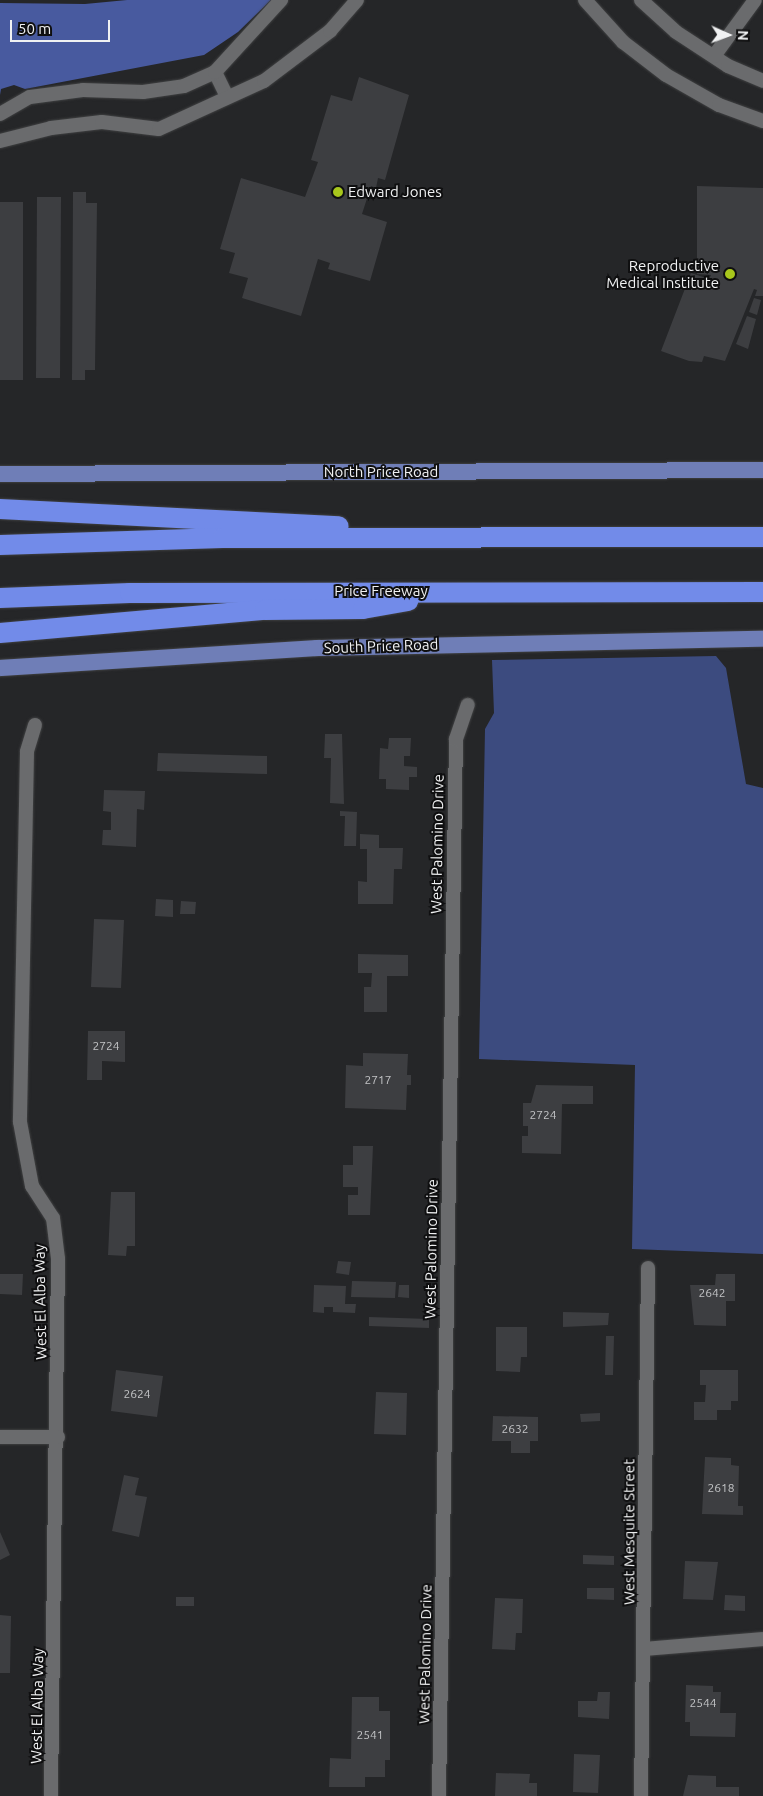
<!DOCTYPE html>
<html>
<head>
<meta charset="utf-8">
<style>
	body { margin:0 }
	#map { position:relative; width:763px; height:1796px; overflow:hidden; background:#252628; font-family:Ubuntu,sans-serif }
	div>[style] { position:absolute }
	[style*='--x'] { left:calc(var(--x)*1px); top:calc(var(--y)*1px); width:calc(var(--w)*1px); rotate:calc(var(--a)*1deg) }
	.green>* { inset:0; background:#3c4b7f }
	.water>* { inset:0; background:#485a9f }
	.building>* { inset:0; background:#3d3e41 }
	.roads { filter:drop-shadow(0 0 1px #404142) drop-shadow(0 0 1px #404142) }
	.minor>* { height:14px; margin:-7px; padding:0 7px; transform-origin:7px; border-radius:7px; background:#6a6b6d }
	.major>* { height:16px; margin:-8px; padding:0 8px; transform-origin:8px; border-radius:8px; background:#6f7eb7 }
	.highway>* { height:20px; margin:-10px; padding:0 10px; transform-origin:10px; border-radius:10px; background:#728be9 }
	.dots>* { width:14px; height:14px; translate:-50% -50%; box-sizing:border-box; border:2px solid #0f0f10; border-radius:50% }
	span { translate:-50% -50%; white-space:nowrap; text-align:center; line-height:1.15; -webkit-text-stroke:4px #0f0f10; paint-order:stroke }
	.number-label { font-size:12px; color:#c3c4c6 }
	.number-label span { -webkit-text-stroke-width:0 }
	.poi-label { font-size:15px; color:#f0f1f2 }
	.left { translate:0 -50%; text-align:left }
	.right { translate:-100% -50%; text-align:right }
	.street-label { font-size:15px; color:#f0f1f2 }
	.north { position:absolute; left:703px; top:10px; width:50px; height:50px; -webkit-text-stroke:4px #0f0f10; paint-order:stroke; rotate:92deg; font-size:14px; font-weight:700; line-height:20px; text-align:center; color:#f0f1f2 }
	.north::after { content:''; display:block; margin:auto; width:18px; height:22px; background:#f0f1f2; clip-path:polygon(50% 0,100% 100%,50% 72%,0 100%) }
	.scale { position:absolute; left:10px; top:20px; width:100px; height:22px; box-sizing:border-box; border:2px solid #f0f1f2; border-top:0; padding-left:6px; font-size:15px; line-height:18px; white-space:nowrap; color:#f0f1f2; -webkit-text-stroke:4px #0f0f10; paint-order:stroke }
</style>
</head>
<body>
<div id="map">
	<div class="green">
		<i style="clip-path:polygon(716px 656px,726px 668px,746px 784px,763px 788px,763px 1254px,632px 1249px,635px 1065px,479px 1059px,485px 729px,494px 713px,492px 660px)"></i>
	</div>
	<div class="water">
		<i style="clip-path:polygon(127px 0,271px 0,238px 32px,204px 55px,25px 89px,14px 85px,1px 89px,0 95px,0 3px,85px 4px)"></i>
	</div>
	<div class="building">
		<i style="clip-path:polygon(359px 77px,409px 95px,385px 180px,378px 178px,376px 188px,371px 186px,362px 214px,387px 222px,370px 281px,328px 269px,330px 263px,318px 259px,301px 316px,242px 298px,248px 278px,229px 273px,235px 253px,220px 249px,241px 178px,305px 197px,318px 162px,311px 160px,331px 95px,352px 101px)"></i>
		<i style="clip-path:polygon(697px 186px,763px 188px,763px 296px,755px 296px,757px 290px,754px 289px,725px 361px,704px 356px,702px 362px,689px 361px,661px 351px,691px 273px,709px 279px,711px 275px,697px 274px)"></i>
		<i style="clip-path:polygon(73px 192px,86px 192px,86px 203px,97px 203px,95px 370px,85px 370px,85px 380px,72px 380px)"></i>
		<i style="clip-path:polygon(37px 197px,61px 197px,60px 378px,36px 378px)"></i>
		<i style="clip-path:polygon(0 202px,23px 202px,23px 380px,0 380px)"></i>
		<i style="clip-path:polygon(754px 298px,761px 300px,757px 315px,749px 312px)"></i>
		<i style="clip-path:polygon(747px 316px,756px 319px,748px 349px,736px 344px)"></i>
		<i style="clip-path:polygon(325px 734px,342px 734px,344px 804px,330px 803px,331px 758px,324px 758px)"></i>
		<i style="clip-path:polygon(389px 738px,411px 738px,410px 756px,404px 756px,404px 766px,417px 767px,417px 777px,409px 777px,409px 790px,386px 789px,386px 779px,379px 779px,380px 748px,388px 749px)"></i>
		<i style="clip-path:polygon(158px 753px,267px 756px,267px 774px,157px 771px)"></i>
		<i style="clip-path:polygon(104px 790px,145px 791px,144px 810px,137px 809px,136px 847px,102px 845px,103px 830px,111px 830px,111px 812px,103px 811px)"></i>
		<i style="clip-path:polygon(340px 811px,357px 812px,356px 846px,344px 846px,345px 816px,340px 816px)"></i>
		<i style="clip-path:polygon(360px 834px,379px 835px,379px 848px,403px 848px,402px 869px,394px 869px,393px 904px,358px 904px,358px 881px,367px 882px,367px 849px,360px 849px)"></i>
		<i style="clip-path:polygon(156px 899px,173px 900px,173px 917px,155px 916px)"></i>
		<i style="clip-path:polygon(181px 901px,196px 902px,195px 914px,180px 914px)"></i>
		<i style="clip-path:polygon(94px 919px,124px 920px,121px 988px,91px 987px)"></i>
		<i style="clip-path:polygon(358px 954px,408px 955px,408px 976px,387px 976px,387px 1012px,364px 1012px,364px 987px,371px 987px,372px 973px,358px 973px)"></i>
		<i style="clip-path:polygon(88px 1031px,125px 1031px,125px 1062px,102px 1061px,102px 1080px,87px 1080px)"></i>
		<i style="clip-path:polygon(363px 1053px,408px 1054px,407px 1075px,411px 1075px,411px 1085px,407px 1085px,406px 1110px,345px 1108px,346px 1065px,363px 1066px)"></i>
		<i style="clip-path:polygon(536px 1085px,593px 1086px,593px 1104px,562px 1104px,561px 1154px,522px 1153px,522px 1136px,528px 1136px,528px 1126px,523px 1126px,523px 1103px,531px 1103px)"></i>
		<i style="clip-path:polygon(353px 1146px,373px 1146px,370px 1215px,348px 1215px,348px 1195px,358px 1195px,358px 1187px,343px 1187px,343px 1165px,353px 1165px)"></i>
		<i style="clip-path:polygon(111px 1192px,135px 1192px,135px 1246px,127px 1246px,126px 1256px,108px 1255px)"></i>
		<i style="clip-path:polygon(338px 1261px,351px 1262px,349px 1275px,336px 1273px)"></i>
		<i style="clip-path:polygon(0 1274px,23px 1274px,22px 1295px,0 1294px)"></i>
		<i style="clip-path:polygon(716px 1274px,735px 1274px,735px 1301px,726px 1301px,726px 1326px,694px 1325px,690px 1285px,715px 1285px)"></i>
		<i style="clip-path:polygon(352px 1281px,396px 1282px,395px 1298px,351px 1297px)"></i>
		<i style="clip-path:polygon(314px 1285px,346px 1286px,345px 1304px,356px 1304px,355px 1313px,333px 1312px,333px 1307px,324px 1307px,324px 1313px,313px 1312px)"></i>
		<i style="clip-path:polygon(399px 1285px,409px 1285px,409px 1298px,398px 1297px)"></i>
		<i style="clip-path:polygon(563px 1312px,609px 1313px,608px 1325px,563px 1327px)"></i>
		<i style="clip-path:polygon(369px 1317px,429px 1319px,429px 1328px,369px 1326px)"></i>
		<i style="clip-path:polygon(496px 1327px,527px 1327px,527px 1357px,521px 1357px,520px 1372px,496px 1371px)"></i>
		<i style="clip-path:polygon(606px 1336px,614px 1336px,613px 1375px,605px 1375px)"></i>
		<i style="clip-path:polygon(116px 1370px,163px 1376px,157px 1417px,111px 1411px)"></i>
		<i style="clip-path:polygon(700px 1370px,738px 1370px,738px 1401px,731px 1401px,731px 1410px,717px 1410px,717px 1420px,694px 1420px,694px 1402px,705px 1402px,706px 1385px,700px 1385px)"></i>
		<i style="clip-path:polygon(376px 1392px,407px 1393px,406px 1435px,374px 1434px)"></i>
		<i style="clip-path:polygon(600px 1413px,600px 1421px,581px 1422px,580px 1414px)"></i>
		<i style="clip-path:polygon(493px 1416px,538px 1417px,538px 1441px,530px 1441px,530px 1453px,511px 1453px,511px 1441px,492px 1441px)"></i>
		<i style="clip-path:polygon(705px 1457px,731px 1458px,731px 1465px,739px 1466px,738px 1506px,743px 1506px,743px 1515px,702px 1514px)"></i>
		<i style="clip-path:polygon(124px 1475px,139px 1478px,135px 1495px,147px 1497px,139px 1537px,112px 1531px)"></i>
		<i style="clip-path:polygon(0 1532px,10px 1555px,0 1560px)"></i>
		<i style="clip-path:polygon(583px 1555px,614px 1556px,614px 1565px,583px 1564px)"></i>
		<i style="clip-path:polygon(685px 1561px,718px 1562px,713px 1600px,683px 1599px)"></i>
		<i style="clip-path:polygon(587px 1588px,614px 1588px,614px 1600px,587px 1599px)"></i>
		<i style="clip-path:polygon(725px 1595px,745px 1596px,745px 1611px,724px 1610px)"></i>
		<i style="clip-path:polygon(176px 1597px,194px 1597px,194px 1606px,176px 1606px)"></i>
		<i style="clip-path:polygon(495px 1598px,523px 1599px,522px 1633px,516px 1633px,515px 1650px,492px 1649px)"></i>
		<i style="clip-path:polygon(0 1615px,11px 1616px,10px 1673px,0 1673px)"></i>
		<i style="clip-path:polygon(686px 1685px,713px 1686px,713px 1692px,721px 1692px,720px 1713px,736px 1713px,735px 1737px,690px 1736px,690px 1722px,685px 1722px)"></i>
		<i style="clip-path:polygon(598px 1692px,610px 1692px,609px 1719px,578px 1717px,578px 1701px,597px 1701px)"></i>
		<i style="clip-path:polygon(352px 1697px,379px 1697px,379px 1711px,390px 1711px,390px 1760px,385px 1760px,385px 1777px,365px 1777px,365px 1787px,329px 1787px,330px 1758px,351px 1759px)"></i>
		<i style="clip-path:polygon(574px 1754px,600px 1755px,598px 1793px,573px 1792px)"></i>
		<i style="clip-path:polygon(496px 1773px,530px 1774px,529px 1783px,537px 1783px,537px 1796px,495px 1796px)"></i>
		<i style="clip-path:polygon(688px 1775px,716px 1776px,716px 1787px,739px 1787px,739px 1796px,683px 1796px)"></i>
	</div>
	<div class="roads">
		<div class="minor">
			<i style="--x:585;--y:0;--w:57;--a:47.9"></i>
			<i style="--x:623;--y:42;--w:54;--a:37.5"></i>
			<i style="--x:666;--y:75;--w:61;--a:29.5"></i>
			<i style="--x:719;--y:105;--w:47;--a:20"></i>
			<i style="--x:641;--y:0;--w:47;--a:42.4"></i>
			<i style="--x:676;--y:32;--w:62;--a:33.2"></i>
			<i style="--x:728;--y:66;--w:38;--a:23"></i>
			<i style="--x:714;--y:56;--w:69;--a:-53.8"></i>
			<i style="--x:215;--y:72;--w:28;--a:64"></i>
			<i style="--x:0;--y:114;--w:34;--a:-30"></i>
			<i style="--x:30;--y:97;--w:53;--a:-7.5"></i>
			<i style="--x:83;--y:90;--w:60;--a:1.9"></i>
			<i style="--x:143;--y:92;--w:41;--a:-8.3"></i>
			<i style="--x:184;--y:86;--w:34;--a:-24"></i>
			<i style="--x:215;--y:72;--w:98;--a:-47.5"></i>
			<i style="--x:0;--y:141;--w:53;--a:-14.3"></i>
			<i style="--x:51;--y:128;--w:51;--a:-6.7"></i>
			<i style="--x:102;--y:122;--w:57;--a:7"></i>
			<i style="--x:159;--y:129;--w:115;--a:-24.6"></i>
			<i style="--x:264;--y:81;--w:83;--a:-37.1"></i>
			<i style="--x:330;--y:31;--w:41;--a:-48.9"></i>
			<i style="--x:35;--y:725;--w:28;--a:107"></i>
			<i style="--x:27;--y:752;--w:370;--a:91.1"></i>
			<i style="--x:20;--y:1122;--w:65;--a:79.4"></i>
			<i style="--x:32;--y:1186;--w:38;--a:57"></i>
			<i style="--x:53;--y:1218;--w:41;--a:83"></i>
			<i style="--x:58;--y:1259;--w:537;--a:90.75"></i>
			<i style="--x:0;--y:1437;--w:58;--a:0"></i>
			<i style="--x:645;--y:1649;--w:118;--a:-4.8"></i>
			<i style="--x:439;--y:1796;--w:1057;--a:-89.08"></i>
			<i style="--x:456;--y:739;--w:36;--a:-71"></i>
			<i style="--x:641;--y:1796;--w:528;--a:-89.24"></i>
		</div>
		<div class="major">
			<i style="--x:0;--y:474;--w:763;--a:-0.3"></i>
			<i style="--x:0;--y:668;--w:318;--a:-3.6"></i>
			<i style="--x:317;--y:648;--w:446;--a:-1.2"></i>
		</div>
		<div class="highway">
			<i style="--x:0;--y:509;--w:339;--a:2.9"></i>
			<i style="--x:0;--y:545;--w:223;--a:-1.8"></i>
			<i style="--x:223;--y:538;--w:540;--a:-0.11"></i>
			<i style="--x:0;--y:598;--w:130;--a:-2.2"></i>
			<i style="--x:130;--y:593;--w:633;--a:-0.09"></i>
			<i style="--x:0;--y:633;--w:266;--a:-5"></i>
			<i style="--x:265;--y:610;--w:98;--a:-0.6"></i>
			<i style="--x:363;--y:609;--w:46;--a:-10.1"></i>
		</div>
	</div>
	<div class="dots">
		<i style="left:338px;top:192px;background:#a8c71c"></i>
		<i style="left:730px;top:274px;background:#a8c71c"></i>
	</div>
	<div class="number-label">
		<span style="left:106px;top:1046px">2724</span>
		<span style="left:378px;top:1080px">2717</span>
		<span style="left:543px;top:1115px">2724</span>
		<span style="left:712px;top:1293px">2642</span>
		<span style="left:137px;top:1394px">2624</span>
		<span style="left:515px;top:1429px">2632</span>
		<span style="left:721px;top:1488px">2618</span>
		<span style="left:703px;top:1703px">2544</span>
		<span style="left:370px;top:1735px">2541</span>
	</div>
	<div class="poi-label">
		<span class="left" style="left:348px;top:192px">Edward Jones</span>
		<span class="right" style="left:719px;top:274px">Reproductive<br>Medical Institute</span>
	</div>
	<div class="street-label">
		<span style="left:381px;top:472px">North Price Road</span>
		<span style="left:381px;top:591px">Price Freeway</span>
		<span style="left:381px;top:646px;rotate:-2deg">South Price Road</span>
		<span style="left:437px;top:844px;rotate:-89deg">West Palomino Drive</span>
		<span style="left:431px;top:1249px;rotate:-89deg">West Palomino Drive</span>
		<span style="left:40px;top:1302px;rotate:-91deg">West El Alba Way</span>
		<span style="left:629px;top:1532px;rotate:-90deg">West Mesquite Street</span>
		<span style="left:425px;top:1654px;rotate:-89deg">West Palomino Drive</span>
		<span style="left:37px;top:1706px;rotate:-89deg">West El Alba Way</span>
	</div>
	<div class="north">N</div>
	<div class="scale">50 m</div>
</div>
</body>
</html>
